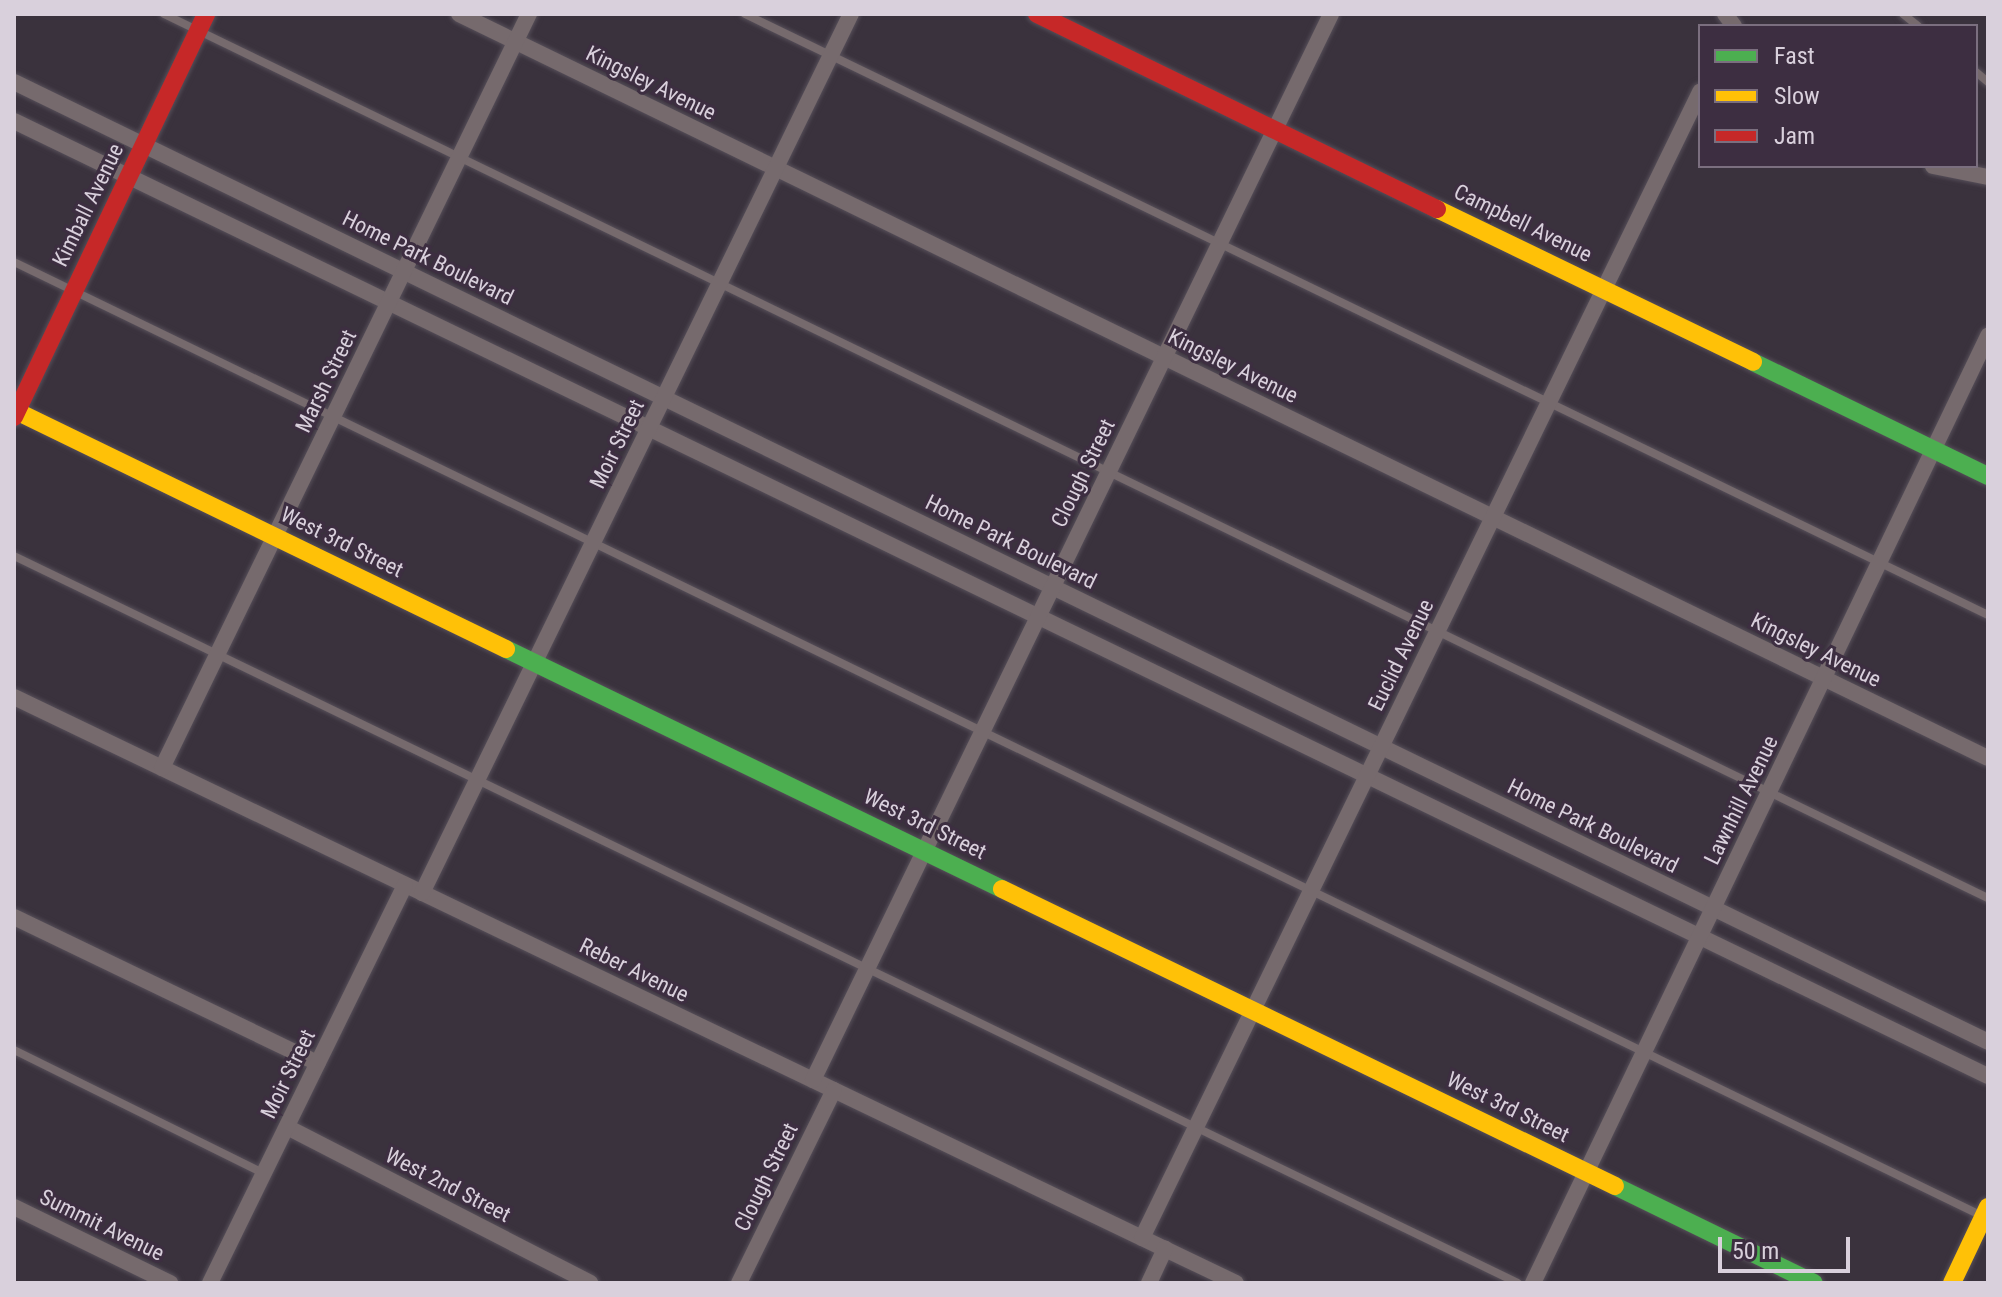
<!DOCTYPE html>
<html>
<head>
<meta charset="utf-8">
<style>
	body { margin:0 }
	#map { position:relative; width:2002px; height:1297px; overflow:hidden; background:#3a323d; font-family:"Roboto Condensed",sans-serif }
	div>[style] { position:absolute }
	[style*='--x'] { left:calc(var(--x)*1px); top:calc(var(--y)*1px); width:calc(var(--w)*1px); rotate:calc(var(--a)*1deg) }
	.roads { filter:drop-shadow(0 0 2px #564f59) drop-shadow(0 0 2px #564f59) }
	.lane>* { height:8px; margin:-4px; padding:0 4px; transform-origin:4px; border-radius:4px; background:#766a6d }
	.street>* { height:16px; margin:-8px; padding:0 8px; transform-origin:8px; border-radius:8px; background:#766a6d }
	.fast>* { height:18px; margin:-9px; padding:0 9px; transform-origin:9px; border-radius:9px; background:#4caf50 }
	.slow>* { height:18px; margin:-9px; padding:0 9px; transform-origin:9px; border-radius:9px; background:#ffc107 }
	.jam>* { height:18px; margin:-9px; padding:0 9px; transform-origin:9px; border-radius:9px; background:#c62828 }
	span { translate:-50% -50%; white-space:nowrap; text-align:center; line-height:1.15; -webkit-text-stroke:6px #3d2e41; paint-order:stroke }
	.street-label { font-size:22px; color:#d9d0dc }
	.frame { position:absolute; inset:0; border:16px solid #d9d0dc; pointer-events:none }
	.legend { position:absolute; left:1698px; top:24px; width:280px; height:144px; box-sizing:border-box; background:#3d2e41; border:2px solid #7b6f7f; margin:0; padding:10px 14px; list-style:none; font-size:24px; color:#d9d0dc }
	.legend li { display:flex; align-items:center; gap:16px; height:40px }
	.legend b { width:40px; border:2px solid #7b6f7f }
	.scale { position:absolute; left:1718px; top:1237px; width:132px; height:36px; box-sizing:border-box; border:4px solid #d9d0dc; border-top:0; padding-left:10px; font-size:24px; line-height:28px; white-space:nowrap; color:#d9d0dc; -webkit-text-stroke:6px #3d2e41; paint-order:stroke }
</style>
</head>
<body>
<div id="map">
	<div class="roads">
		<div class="lane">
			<i style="--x:164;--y:14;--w:2027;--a:25.86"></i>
			<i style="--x:745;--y:14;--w:1381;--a:25.8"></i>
			<i style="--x:1903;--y:14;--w:19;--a:39"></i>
			<i style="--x:1976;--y:72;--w:16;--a:40"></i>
			<i style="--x:14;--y:262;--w:2187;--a:25.86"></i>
			<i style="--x:14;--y:556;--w:1670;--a:25.8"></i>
			<i style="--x:14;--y:1050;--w:278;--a:26.3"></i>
		</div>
		<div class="street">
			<i style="--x:459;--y:14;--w:1700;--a:25.95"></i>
			<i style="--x:1725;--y:14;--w:15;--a:53"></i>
			<i style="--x:14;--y:82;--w:2195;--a:25.93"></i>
			<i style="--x:14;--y:121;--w:2193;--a:25.82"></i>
			<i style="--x:1933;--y:166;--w:56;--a:11.3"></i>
			<i style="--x:14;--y:697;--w:1355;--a:25.62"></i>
			<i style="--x:162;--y:768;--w:839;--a:-64.05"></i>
			<i style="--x:422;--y:893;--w:978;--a:-63.99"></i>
			<i style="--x:14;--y:917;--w:337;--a:25.7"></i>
			<i style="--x:813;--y:1080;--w:1185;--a:-64.08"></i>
			<i style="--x:287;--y:1127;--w:341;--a:27.2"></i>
			<i style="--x:14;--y:1207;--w:174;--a:26"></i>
			<i style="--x:1142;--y:1238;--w:1275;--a:-64.04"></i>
			<i style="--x:210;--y:1283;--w:443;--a:-63.9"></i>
			<i style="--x:739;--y:1283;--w:215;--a:-63.8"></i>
			<i style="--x:1149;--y:1283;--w:38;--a:-65"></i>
			<i style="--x:1533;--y:1283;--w:1051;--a:-64.34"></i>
		</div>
		<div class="fast">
			<i style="--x:1753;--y:362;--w:261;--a:25.9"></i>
			<i style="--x:506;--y:649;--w:551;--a:25.82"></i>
			<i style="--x:1615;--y:1186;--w:221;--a:26"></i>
		</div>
		<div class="slow">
			<i style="--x:1437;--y:209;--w:351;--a:25.8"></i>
			<i style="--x:14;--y:410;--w:547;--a:25.91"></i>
			<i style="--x:1002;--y:889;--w:681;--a:25.85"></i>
			<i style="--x:1952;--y:1283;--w:84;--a:-64.7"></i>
		</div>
		<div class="jam">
			<i style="--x:1037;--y:14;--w:445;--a:26"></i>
			<i style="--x:14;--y:417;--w:446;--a:-64.5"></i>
		</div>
	</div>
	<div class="street-label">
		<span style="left:651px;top:83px;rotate:26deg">Kingsley Avenue</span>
		<span style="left:88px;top:205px;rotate:-64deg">Kimball Avenue</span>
		<span style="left:1523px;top:223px;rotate:26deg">Campbell Avenue</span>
		<span style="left:428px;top:258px;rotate:26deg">Home Park Boulevard</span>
		<span style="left:1233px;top:366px;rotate:26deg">Kingsley Avenue</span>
		<span style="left:326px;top:381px;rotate:-64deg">Marsh Street</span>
		<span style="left:617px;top:444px;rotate:-64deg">Moir Street</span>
		<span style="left:1083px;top:473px;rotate:-64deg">Clough Street</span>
		<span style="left:342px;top:542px;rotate:26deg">West 3rd Street</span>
		<span style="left:1011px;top:542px;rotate:26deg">Home Park Boulevard</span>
		<span style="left:1816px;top:650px;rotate:26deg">Kingsley Avenue</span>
		<span style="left:1401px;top:655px;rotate:-64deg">Euclid Avenue</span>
		<span style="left:1741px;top:800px;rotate:-64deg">Lawnhill Avenue</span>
		<span style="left:925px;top:824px;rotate:26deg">West 3rd Street</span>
		<span style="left:1593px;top:826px;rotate:26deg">Home Park Boulevard</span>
		<span style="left:634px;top:970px;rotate:26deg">Reber Avenue</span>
		<span style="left:288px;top:1074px;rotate:-64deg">Moir Street</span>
		<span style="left:1508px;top:1107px;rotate:26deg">West 3rd Street</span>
		<span style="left:766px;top:1177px;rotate:-64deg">Clough Street</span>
		<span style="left:448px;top:1185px;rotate:27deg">West 2nd Street</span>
		<span style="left:102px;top:1225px;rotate:26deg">Summit Avenue</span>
	</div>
	<div class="frame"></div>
	<ul class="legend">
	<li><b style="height:10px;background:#4caf50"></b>Fast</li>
	<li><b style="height:10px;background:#ffc107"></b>Slow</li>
	<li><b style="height:10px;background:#c62828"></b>Jam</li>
	</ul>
	<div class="scale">50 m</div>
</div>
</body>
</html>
